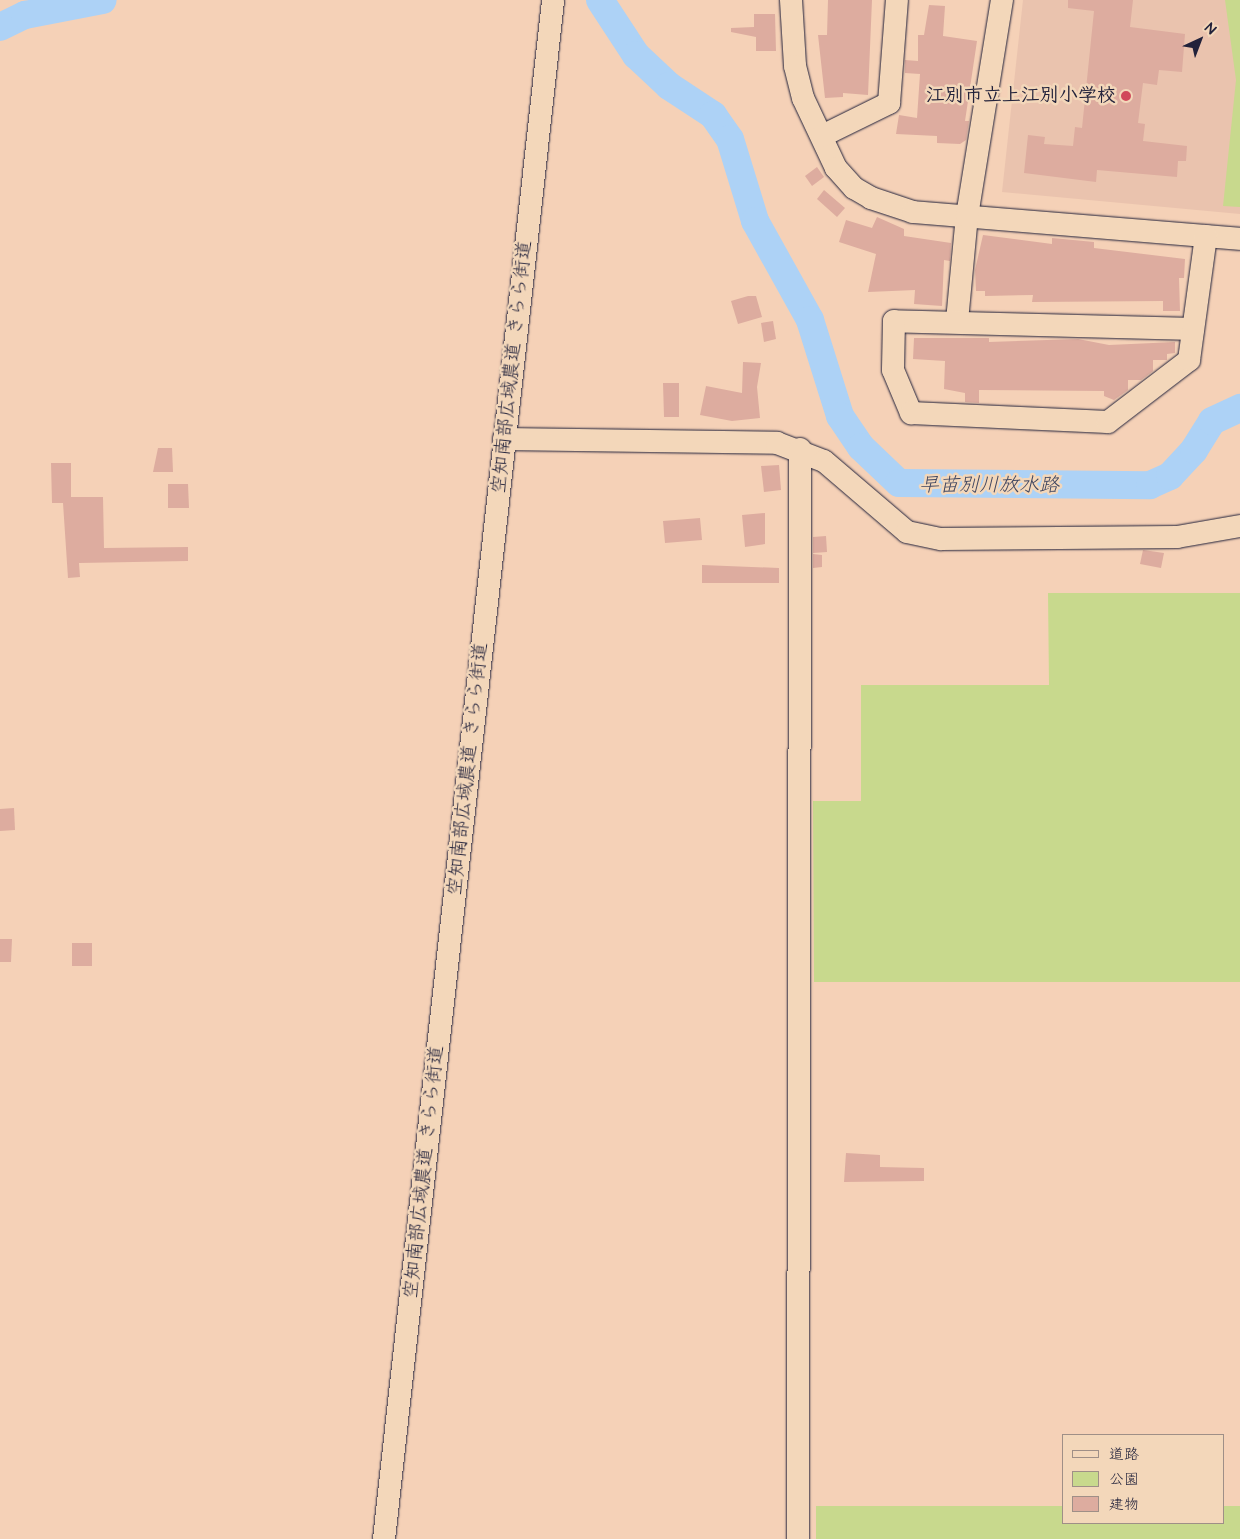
<!DOCTYPE html>
<html>
<head>
<meta charset="utf-8">
<style>
	body { margin:0 }
	#map { position:relative; width:1240px; height:1539px; overflow:hidden; background:#f5d1b7; font-family:"Architects Daughter","Klee One",sans-serif }
	div>[style] { position:absolute }
	[style*='--x'] { left:calc(var(--x)*1px); top:calc(var(--y)*1px); width:calc(var(--w)*1px); rotate:calc(var(--a)*1deg) }
	.built>* { inset:0; background:#eac3ae }
	.green>* { inset:0; background:#c8d98d }
	.river>* { height:28px; margin:-14px; padding:0 14px; transform-origin:14px; border-radius:14px; background:#add2f6 }
	.building>* { inset:0; background:#ddac9f }
	.roads { filter:drop-shadow(0 0 1px #22223b) drop-shadow(0 0 1px #22223b) }
	.minor>* { height:22px; margin:-11px; padding:0 11px; transform-origin:11px; border-radius:11px; background:#f3d7ba }
	.dots>* { width:14px; height:14px; translate:-50% -50%; box-sizing:border-box; border:2px solid #f3d7ba; border-radius:50% }
	span { translate:-50% -50%; white-space:nowrap; text-align:center; line-height:1.15; -webkit-text-stroke:5px #f3d7ba; paint-order:stroke }
	.poi-label { font-size:19px; color:#22223b; font-weight:700 }
	.right { translate:-100% -50%; text-align:right }
	.street-label { font-size:19px; color:#22223b }
	.water-label { font-size:20px; color:#3e4560; font-style:italic }
	.legend { position:absolute; left:1062px; top:1434px; width:162px; height:90px; box-sizing:border-box; background:#f3d7ba; border:1px solid #9f8f87; margin:0; padding:6px 9px; list-style:none; font-size:15px; color:#22223b }
	.legend li { display:flex; align-items:center; gap:10px; height:25px }
	.legend b { width:25px; border:1px solid #9f8f87 }
	.north { position:absolute; left:1175px; top:15px; width:50px; height:50px; -webkit-text-stroke:4px #f3d7ba; paint-order:stroke; rotate:43deg; font-size:14px; font-weight:700; line-height:20px; text-align:center; color:#22223b }
	.north::after { content:''; display:block; margin:auto; width:18px; height:22px; background:#22223b; clip-path:polygon(50% 0,100% 100%,50% 72%,0 100%) }
</style>
</head>
<body>
<div id="map">
	<div class="built">
		<i style="clip-path:polygon(1023px 0,1240px 0,1240px 214px,1002px 192px)"></i>
	</div>
	<div class="green">
		<i style="clip-path:polygon(1225px 0,1240px 0,1240px 207px,1223px 206px,1236px 80px)"></i>
		<i style="clip-path:polygon(1048px 593px,1240px 593px,1240px 982px,814px 982px,813px 801px,861px 801px,861px 685px,1049px 685px)"></i>
		<i style="clip-path:polygon(816px 1506px,1064px 1506px,1064px 1523px,1224px 1523px,1224px 1506px,1240px 1506px,1240px 1539px,816px 1539px)"></i>
	</div>
	<div class="river">
		<i style="--x:600;--y:0;--w:66;--a:56.8"></i>
		<i style="--x:636;--y:55;--w:45;--a:43.2"></i>
		<i style="--x:669;--y:86;--w:53;--a:33.4"></i>
		<i style="--x:713;--y:115;--w:29;--a:55"></i>
		<i style="--x:730;--y:139;--w:86;--a:73"></i>
		<i style="--x:755;--y:221;--w:113;--a:60.9"></i>
		<i style="--x:810;--y:320;--w:101;--a:72.6"></i>
		<i style="--x:840;--y:416;--w:37;--a:56"></i>
		<i style="--x:861;--y:447;--w:52;--a:43.5"></i>
		<i style="--x:899;--y:483;--w:251;--a:0.5"></i>
		<i style="--x:1150;--y:485;--w:22;--a:-24"></i>
		<i style="--x:1170;--y:476;--w:35;--a:-47"></i>
		<i style="--x:1194;--y:450;--w:34;--a:-58"></i>
		<i style="--x:1212;--y:421;--w:31;--a:-25"></i>
		<i style="--x:0;--y:27;--w:28;--a:-26"></i>
		<i style="--x:25;--y:15;--w:79;--a:-10.9"></i>
	</div>
	<div class="building">
		<i style="clip-path:polygon(828px 0,872px 0,868px 95px,843px 93px,843px 97px,825px 98px,818px 35px,827px 35px)"></i>
		<i style="clip-path:polygon(1068px 0,1133px 0,1130px 27px,1185px 34px,1182px 72px,1159px 70px,1157px 85px,1143px 83px,1138px 123px,1145px 124px,1143px 141px,1187px 146px,1186px 161px,1178px 161px,1177px 177px,1097px 170px,1096px 182px,1024px 173px,1028px 135px,1045px 137px,1044px 144px,1073px 146px,1075px 127px,1082px 128px,1094px 11px,1068px 8px)"></i>
		<i style="clip-path:polygon(929px 5px,945px 6px,943px 36px,977px 41px,965px 121px,969px 121px,966px 140px,960px 144px,937px 143px,937px 136px,896px 134px,899px 115px,917px 118px,920px 74px,905px 73px,905px 60px,918px 61px,918px 35px,924px 35px)"></i>
		<i style="clip-path:polygon(754px 14px,775px 14px,776px 51px,756px 51px,756px 37px,731px 32px,731px 28px,754px 27px)"></i>
		<i style="clip-path:polygon(817px 167px,824px 177px,812px 186px,805px 176px)"></i>
		<i style="clip-path:polygon(824px 190px,845px 208px,837px 217px,817px 199px)"></i>
		<i style="clip-path:polygon(877px 217px,904px 229px,904px 236px,951px 243px,950px 261px,944px 260px,942px 306px,914px 304px,915px 290px,868px 292px,876px 254px,839px 242px,846px 220px,872px 228px)"></i>
		<i style="clip-path:polygon(983px 235px,1052px 244px,1052px 238px,1094px 242px,1094px 248px,1185px 259px,1184px 278px,1179px 278px,1180px 311px,1163px 311px,1163px 301px,1032px 302px,1033px 295px,985px 296px,985px 291px,976px 291px,975px 270px)"></i>
		<i style="clip-path:polygon(748px 296px,756px 296px,762px 317px,738px 324px,731px 301px)"></i>
		<i style="clip-path:polygon(773px 321px,776px 339px,764px 342px,761px 323px)"></i>
		<i style="clip-path:polygon(914px 338px,989px 338px,989px 342px,1078px 339px,1109px 345px,1175px 342px,1175px 353px,1167px 354px,1167px 360px,1153px 360px,1153px 371px,1141px 380px,1128px 380px,1128px 390px,1114px 400px,1104px 396px,1104px 391px,979px 390px,979px 403px,965px 402px,965px 393px,944px 389px,945px 361px,913px 359px)"></i>
		<i style="clip-path:polygon(743px 362px,761px 363px,757px 387px,760px 418px,732px 421px,700px 415px,706px 386px,742px 393px)"></i>
		<i style="clip-path:polygon(663px 383px,679px 383px,679px 417px,664px 417px)"></i>
		<i style="clip-path:polygon(158px 448px,172px 448px,173px 472px,153px 472px)"></i>
		<i style="clip-path:polygon(51px 463px,71px 463px,71px 497px,103px 497px,104px 548px,188px 547px,188px 561px,79px 563px,80px 577px,68px 578px,63px 503px,52px 503px)"></i>
		<i style="clip-path:polygon(779px 465px,781px 490px,764px 492px,761px 466px)"></i>
		<i style="clip-path:polygon(168px 484px,188px 484px,189px 508px,168px 508px)"></i>
		<i style="clip-path:polygon(765px 513px,765px 544px,745px 547px,742px 515px)"></i>
		<i style="clip-path:polygon(700px 518px,702px 540px,665px 543px,663px 521px)"></i>
		<i style="clip-path:polygon(826px 536px,827px 552px,813px 553px,813px 537px)"></i>
		<i style="clip-path:polygon(1143px 550px,1164px 553px,1161px 568px,1140px 564px)"></i>
		<i style="clip-path:polygon(813px 554px,822px 555px,822px 567px,813px 568px)"></i>
		<i style="clip-path:polygon(702px 565px,779px 568px,779px 583px,702px 583px)"></i>
		<i style="clip-path:polygon(14px 808px,15px 830px,0 831px,0 809px)"></i>
		<i style="clip-path:polygon(0 939px,12px 939px,11px 962px,0 962px)"></i>
		<i style="clip-path:polygon(72px 943px,92px 943px,92px 966px,72px 966px)"></i>
		<i style="clip-path:polygon(846px 1153px,880px 1155px,880px 1167px,924px 1168px,924px 1181px,844px 1182px)"></i>
	</div>
	<div class="roads">
		<div class="minor">
			<i style="--x:791;--y:0;--w:66;--a:86.5"></i>
			<i style="--x:795;--y:66;--w:33;--a:76"></i>
			<i style="--x:803;--y:98;--w:77;--a:64.8"></i>
			<i style="--x:836;--y:168;--w:27;--a:48"></i>
			<i style="--x:854;--y:188;--w:20;--a:30"></i>
			<i style="--x:871;--y:198;--w:44;--a:18.4"></i>
			<i style="--x:913;--y:212;--w:328;--a:4.7"></i>
			<i style="--x:822;--y:136;--w:75;--a:-26.2"></i>
			<i style="--x:889;--y:103;--w:103;--a:-85.6"></i>
			<i style="--x:957;--y:321;--w:105;--a:-84.6"></i>
			<i style="--x:967;--y:216;--w:219;--a:-80.8"></i>
			<i style="--x:1193;--y:329;--w:299;--a:-178.5"></i>
			<i style="--x:894;--y:321;--w:49;--a:91.2"></i>
			<i style="--x:893;--y:370;--w:47;--a:67.3"></i>
			<i style="--x:911;--y:413;--w:197;--a:2.6"></i>
			<i style="--x:1108;--y:422;--w:102;--a:-37.4"></i>
			<i style="--x:1189;--y:360;--w:125;--a:-82.2"></i>
			<i style="--x:504;--y:439;--w:273;--a:0.8"></i>
			<i style="--x:777;--y:443;--w:50;--a:21"></i>
			<i style="--x:824;--y:461;--w:109;--a:40.5"></i>
			<i style="--x:907;--y:532;--w:35;--a:12"></i>
			<i style="--x:941;--y:539;--w:236;--a:-0.5"></i>
			<i style="--x:1177;--y:537;--w:64;--a:-9.9"></i>
			<i style="--x:384;--y:1539;--w:1548;--a:-83.73"></i>
			<i style="--x:798;--y:1539;--w:1090;--a:-89.89"></i>
		</div>
	</div>
	<div class="dots">
		<i style="left:1126px;top:96px;background:#d1495b"></i>
	</div>
	<div class="poi-label">
		<span class="right" style="left:1116px;top:96px">江別市立上江別小学校</span>
	</div>
	<div class="street-label">
		<span style="left:512px;top:367px;rotate:-84deg">空知南部広域農道 きらら街道</span>
		<span style="left:468px;top:769px;rotate:-84deg">空知南部広域農道 きらら街道</span>
		<span style="left:424px;top:1172px;rotate:-84deg">空知南部広域農道 きらら街道</span>
	</div>
	<div class="water-label">
		<span style="left:989px;top:485px">早苗別川放水路</span>
	</div>
	<ul class="legend">
	<li><b style="height:6px;background:#f3d7ba"></b>道路</li>
	<li><b style="height:14px;background:#c8d98d"></b>公園</li>
	<li><b style="height:14px;background:#ddac9f"></b>建物</li>
	</ul>
	<div class="north">N</div>
</div>
</body>
</html>
